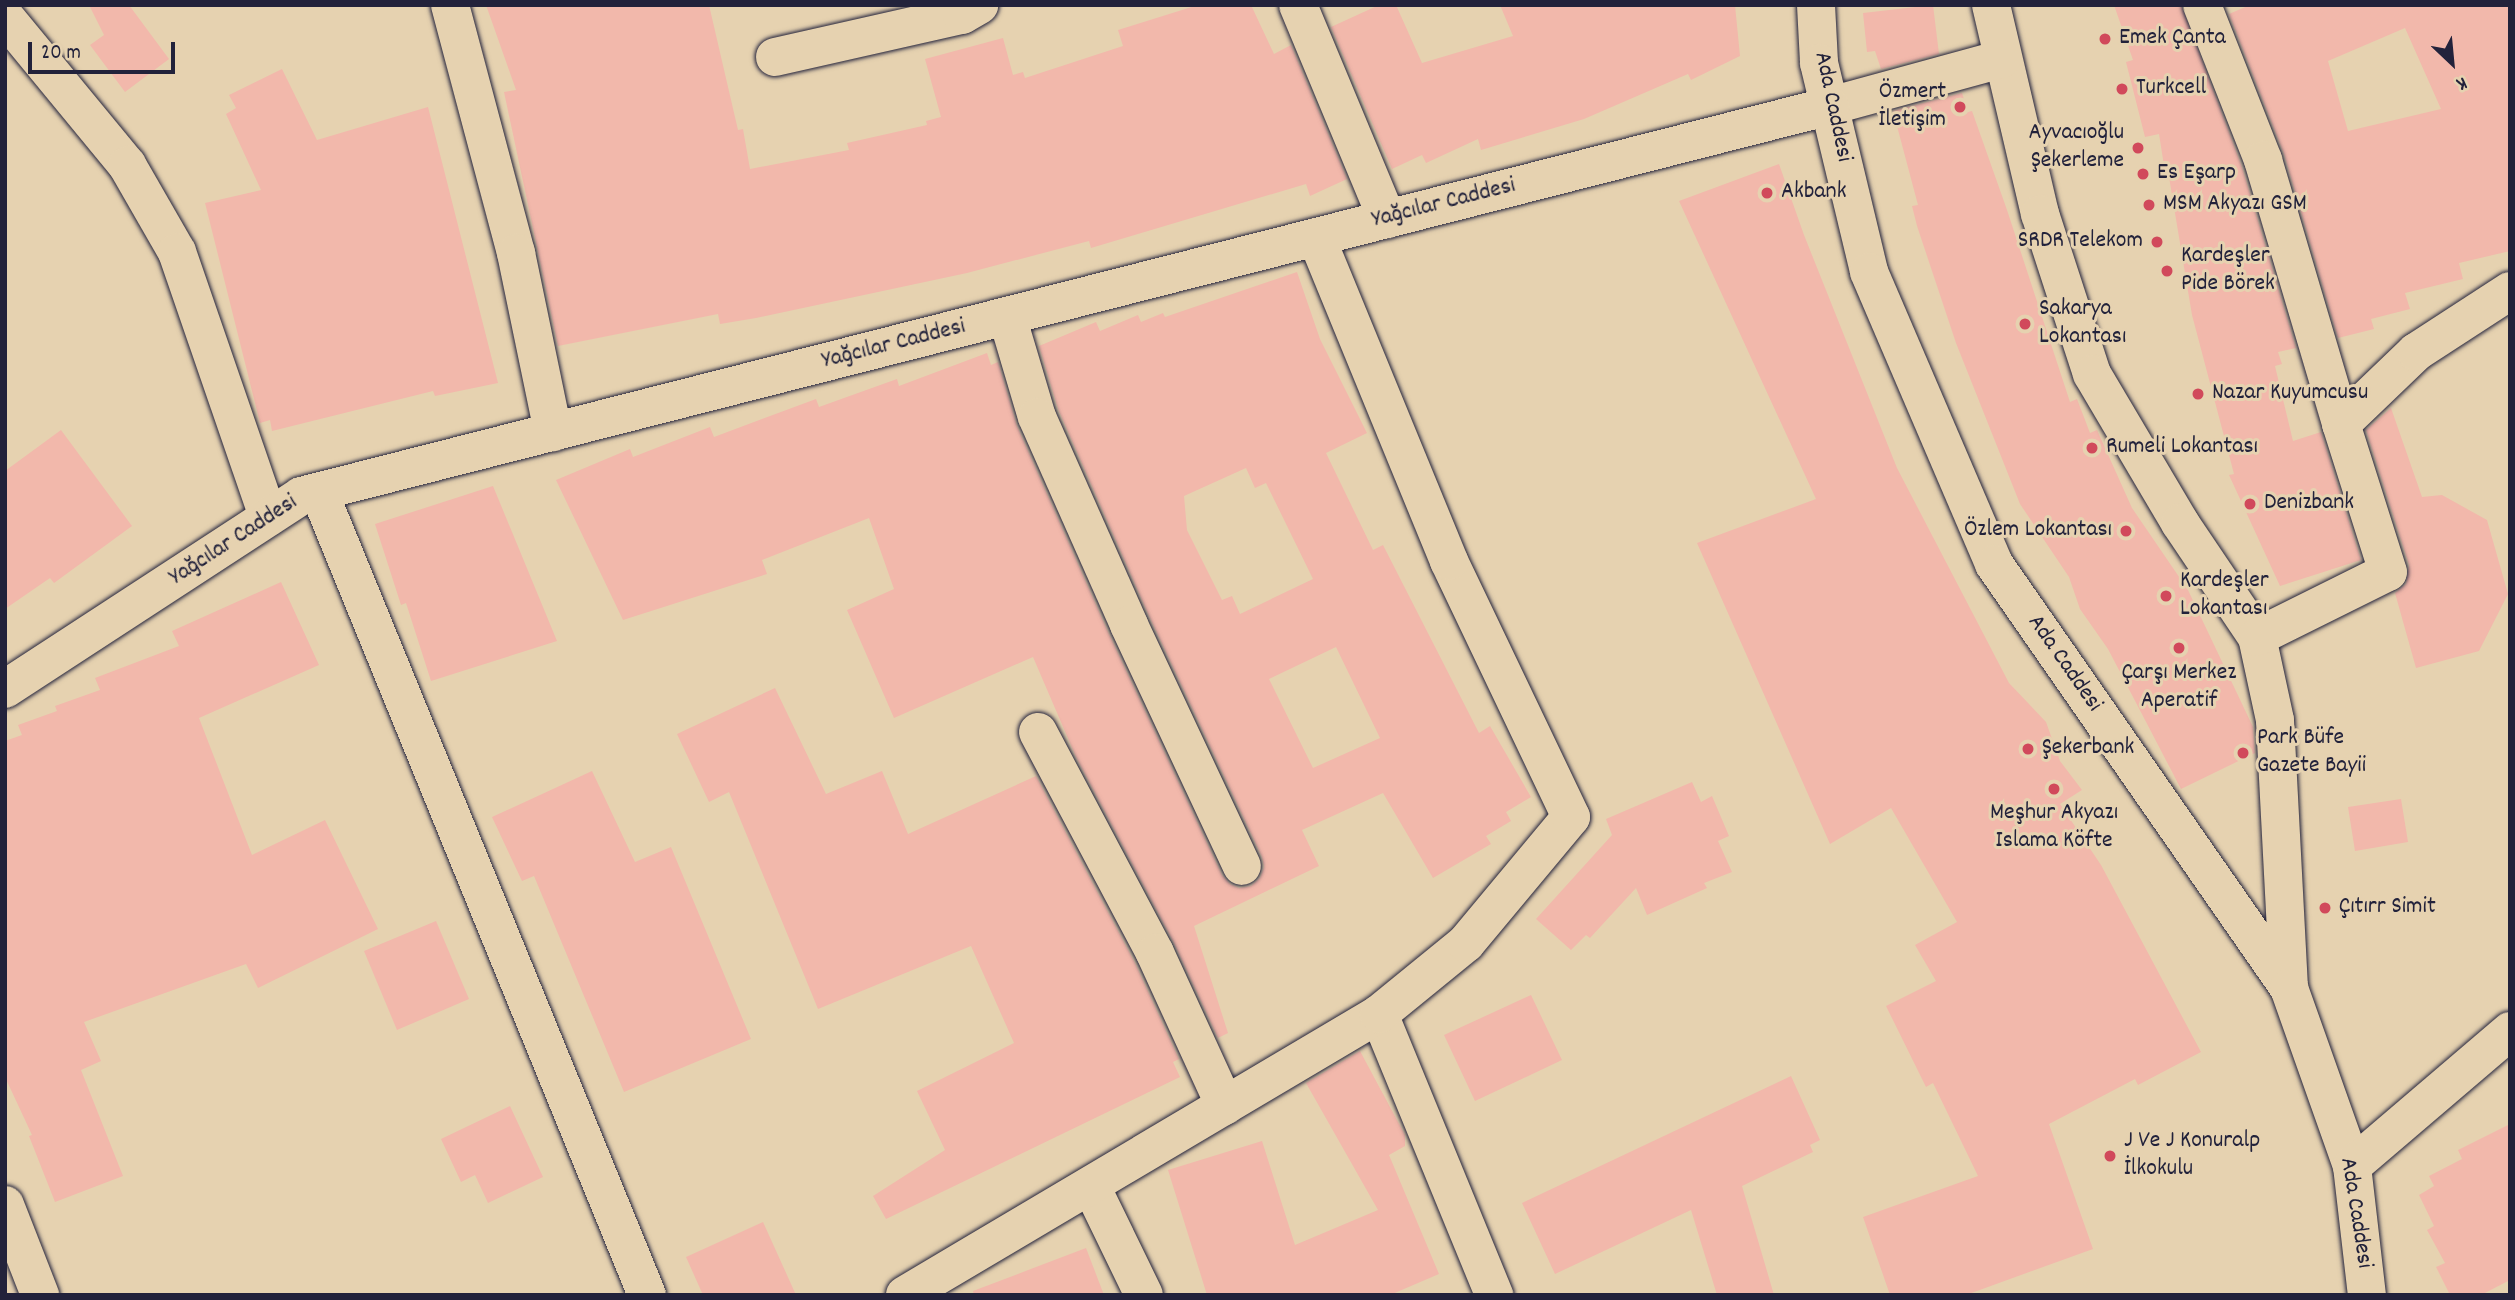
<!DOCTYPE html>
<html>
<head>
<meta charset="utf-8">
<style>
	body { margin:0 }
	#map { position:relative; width:2515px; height:1300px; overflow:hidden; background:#e6d2b0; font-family:Dekko,sans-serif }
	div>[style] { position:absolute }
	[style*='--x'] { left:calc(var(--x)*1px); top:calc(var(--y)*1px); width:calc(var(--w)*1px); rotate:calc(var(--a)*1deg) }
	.building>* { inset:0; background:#f2b8ab }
	.roads { filter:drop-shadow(0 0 2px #22223b) drop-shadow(0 0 2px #22223b) }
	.minor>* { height:38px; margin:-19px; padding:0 19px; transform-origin:19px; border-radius:19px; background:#e6d2b0 }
	.major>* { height:38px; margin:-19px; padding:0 19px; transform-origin:19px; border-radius:19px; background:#e6d2b0 }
	.dots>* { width:19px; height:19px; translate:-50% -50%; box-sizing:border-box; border:4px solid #e6d2b0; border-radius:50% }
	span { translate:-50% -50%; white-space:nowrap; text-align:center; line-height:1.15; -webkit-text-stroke:6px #e6d2b0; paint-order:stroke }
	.poi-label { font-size:24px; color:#22223b }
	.left { translate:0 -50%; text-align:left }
	.right { translate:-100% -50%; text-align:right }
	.street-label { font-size:24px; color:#22223b }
	.frame { position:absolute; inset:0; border:7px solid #22223b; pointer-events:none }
	.north { position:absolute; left:2417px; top:28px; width:70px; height:70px; -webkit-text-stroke:5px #e6d2b0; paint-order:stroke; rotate:154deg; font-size:19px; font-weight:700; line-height:28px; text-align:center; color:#22223b }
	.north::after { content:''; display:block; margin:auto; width:24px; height:32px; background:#22223b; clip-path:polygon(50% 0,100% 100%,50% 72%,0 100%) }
	.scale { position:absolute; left:28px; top:42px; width:147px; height:32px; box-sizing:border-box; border:4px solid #22223b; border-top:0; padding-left:9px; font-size:21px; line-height:24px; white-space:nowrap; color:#22223b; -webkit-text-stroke:5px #e6d2b0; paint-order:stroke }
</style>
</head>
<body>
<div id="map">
	<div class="building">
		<i style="clip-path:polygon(89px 5px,129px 5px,169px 59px,125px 92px,90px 45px,104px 35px)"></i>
		<i style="clip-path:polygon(486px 5px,709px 5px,738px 130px,743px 129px,750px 169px,849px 150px,847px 143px,927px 125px,926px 121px,941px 117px,925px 59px,1003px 38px,1013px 75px,1023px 72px,1025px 78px,1123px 46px,1118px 30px,1198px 5px,1251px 5px,1274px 54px,1291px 45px,1347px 179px,1310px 196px,1306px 184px,1091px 248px,1089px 241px,967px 273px,756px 318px,720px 324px,718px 314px,558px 346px,504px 92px,516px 90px)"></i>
		<i style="clip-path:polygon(1379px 5px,1396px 5px,1422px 63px,1513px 36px,1500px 5px,1735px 5px,1740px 56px,1691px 80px,1688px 74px,1584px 119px,1481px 150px,1478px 139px,1426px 163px,1422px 155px,1392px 169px,1331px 27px)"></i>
		<i style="clip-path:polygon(1933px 5px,1939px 54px,1881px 69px,1875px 51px,1867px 52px,1863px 13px)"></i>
		<i style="clip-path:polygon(2114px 5px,2181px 5px,2242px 167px,2296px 348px,2278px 352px,2282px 364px,2275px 366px,2293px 441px,2321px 432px,2361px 560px,2280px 586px,2229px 475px,2234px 474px,2192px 315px,2168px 171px,2165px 172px,2159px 134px,2145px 137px,2126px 62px,2133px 60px)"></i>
		<i style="clip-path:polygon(evenodd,2250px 5px,2510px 5px,2510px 251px,2459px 263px,2463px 279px,2405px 293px,2410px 309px,2371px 319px,2374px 329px,2338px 338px,2284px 154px,2229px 14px,2250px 5px,2405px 28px,2441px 109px,2348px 131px,2328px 61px,2405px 28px)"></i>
		<i style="clip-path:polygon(282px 69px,317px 140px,428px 107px,498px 383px,435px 396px,433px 391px,272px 431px,270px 420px,260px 423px,205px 203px,261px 190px,226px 114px,236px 108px,229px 95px)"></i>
		<i style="clip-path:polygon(1962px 93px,1968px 112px,1972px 111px,2007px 210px,2070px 402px,2077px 399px,2090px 433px,2097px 430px,2132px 508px,2188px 590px,2253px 727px,2255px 753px,2181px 789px,2108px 649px,2080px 609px,2069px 577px,2020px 504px,1956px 343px,1917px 226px,1912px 206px,1918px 205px,1893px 111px)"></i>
		<i style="clip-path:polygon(1779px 164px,1804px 235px,1897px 468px,2009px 683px,2046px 722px,2060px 761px,2082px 790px,2060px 804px,2101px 865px,2201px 1052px,2138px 1085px,2135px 1079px,2049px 1124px,2093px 1249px,1966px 1295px,1890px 1295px,1863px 1217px,1978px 1176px,1933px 1083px,1926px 1087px,1886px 1006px,1936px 981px,1915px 945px,1957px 922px,1891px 808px,1830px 844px,1697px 543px,1816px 499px,1679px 201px)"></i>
		<i style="clip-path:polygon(evenodd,1297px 272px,1320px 339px,1367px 433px,1326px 453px,1373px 550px,1383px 545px,1479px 733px,1490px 726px,1531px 797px,1506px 812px,1511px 821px,1486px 836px,1491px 844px,1433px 878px,1383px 793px,1302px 830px,1319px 866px,1194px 926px,1228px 1033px,1218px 1038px,1174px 943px,1076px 757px,1033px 657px,894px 718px,847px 610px,894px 589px,869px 518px,762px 560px,767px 574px,623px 620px,556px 480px,630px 449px,633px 457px,710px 427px,714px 437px,816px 399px,819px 407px,897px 379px,899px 386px,987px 353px,991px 365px,998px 362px,1017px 426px,1109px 634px,1222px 875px,1230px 884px,1239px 888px,1251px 886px,1260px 878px,1264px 867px,1262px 857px,1149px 616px,1058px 409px,1039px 346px,1096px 322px,1100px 331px,1138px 315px,1141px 322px,1163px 313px,1165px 317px,1297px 272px,1246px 468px,1255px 488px,1266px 483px,1313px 579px,1240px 614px,1232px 596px,1222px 600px,1187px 530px,1184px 496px,1246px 468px,1297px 272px,1336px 647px,1380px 738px,1313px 768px,1269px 679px,1336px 647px)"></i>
		<i style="clip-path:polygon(2391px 408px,2422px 497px,2442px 495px,2487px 520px,2508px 594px,2479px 651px,2416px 668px,2395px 593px,2406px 584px,2409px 565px,2366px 430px)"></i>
		<i style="clip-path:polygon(61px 430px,132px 526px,54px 583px,50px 578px,5px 609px,5px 471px)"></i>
		<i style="clip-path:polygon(493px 486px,557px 641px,431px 681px,406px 603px,401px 605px,375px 524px)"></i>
		<i style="clip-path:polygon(281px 582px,319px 665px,199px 718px,252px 855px,325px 820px,378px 929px,258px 988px,246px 964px,84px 1022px,101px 1061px,81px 1070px,123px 1176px,55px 1202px,29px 1136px,32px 1135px,5px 1077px,5px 741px,22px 735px,18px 725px,57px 711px,55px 706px,100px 690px,95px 678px,179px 646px,172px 631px)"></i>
		<i style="clip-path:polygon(775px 688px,826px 794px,882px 771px,908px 834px,1036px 776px,1135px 963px,1179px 1059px,1173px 1062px,1180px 1077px,886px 1219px,873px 1196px,945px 1150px,917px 1091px,1014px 1043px,971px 946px,818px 1009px,729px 792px,709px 802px,677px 734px)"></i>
		<i style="clip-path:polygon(592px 771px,635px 862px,671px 847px,751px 1039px,624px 1092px,534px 876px,522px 881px,492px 817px)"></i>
		<i style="clip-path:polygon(1692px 782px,1701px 802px,1712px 796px,1729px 836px,1718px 841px,1732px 872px,1704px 883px,1707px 888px,1647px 915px,1636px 888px,1590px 938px,1586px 935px,1571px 950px,1536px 919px,1612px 835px,1606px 819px)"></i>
		<i style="clip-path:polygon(2401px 799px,2408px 842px,2355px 851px,2348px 807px)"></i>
		<i style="clip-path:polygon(436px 921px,469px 999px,397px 1030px,364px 951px)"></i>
		<i style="clip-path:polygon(1531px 995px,1562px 1060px,1475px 1101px,1444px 1035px)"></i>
		<i style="clip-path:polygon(1360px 1051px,1405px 1135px,1405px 1146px,1389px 1155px,1439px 1274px,1390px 1295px,1207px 1295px,1168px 1170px,1262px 1141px,1295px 1245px,1378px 1210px,1306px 1083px)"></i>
		<i style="clip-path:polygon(1791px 1076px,1820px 1140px,1810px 1145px,1813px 1152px,1742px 1186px,1774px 1295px,1717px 1295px,1691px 1210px,1555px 1274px,1522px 1203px)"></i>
		<i style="clip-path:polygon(510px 1106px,543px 1177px,488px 1203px,475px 1175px,461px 1182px,441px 1139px)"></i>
		<i style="clip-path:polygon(2510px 1124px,2510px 1280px,2481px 1295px,2450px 1295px,2436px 1267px,2445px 1263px,2427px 1230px,2434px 1226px,2419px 1195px,2434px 1186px,2429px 1176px,2462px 1159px,2458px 1150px)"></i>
		<i style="clip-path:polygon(763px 1222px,796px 1295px,703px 1295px,686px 1257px)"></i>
		<i style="clip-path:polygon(1086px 1248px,1104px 1295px,974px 1295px,973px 1291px)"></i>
	</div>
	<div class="roads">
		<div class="minor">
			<i style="--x:450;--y:5;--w:257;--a:75.1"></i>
			<i style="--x:516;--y:253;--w:183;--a:78.3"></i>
			<i style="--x:1298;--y:5;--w:232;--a:67.4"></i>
			<i style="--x:1991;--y:5;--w:215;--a:76.8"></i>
			<i style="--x:2040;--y:214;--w:168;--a:72"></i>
			<i style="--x:2092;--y:374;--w:173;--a:59.4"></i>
			<i style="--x:2180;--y:523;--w:138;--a:56"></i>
			<i style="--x:2202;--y:5;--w:167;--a:68.5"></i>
			<i style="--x:2263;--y:160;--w:275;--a:73.5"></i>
			<i style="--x:5;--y:17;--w:192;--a:50.5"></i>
			<i style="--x:127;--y:165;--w:100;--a:60.1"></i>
			<i style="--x:177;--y:252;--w:280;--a:71"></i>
			<i style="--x:775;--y:57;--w:192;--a:-12.7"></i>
			<i style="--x:962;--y:15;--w:20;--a:-30"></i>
			<i style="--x:1830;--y:106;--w:178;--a:-15.3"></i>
			<i style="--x:1007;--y:316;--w:105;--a:73.5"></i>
			<i style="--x:1037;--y:417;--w:227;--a:66.1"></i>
			<i style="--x:1129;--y:625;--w:266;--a:64.9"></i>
			<i style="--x:1038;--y:732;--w:250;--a:62.1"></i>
			<i style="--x:1155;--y:953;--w:168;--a:65.4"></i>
			<i style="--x:2289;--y:988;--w:268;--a:-93"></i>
			<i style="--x:2275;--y:720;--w:85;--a:-102.2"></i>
			<i style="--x:2257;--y:637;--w:146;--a:-26.4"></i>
			<i style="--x:2388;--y:572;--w:155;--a:-107.6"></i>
			<i style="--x:2341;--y:424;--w:104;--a:-43.8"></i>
			<i style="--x:2416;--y:352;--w:112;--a:-33"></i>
			<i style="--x:1379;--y:1014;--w:304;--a:67.7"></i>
			<i style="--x:1091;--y:1186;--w:121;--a:64.1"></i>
			<i style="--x:905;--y:1295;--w:551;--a:-30.66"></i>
			<i style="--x:1379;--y:1014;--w:112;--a:-39.2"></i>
			<i style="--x:1466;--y:943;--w:164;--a:-50.2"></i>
			<i style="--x:1571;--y:817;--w:284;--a:-115.5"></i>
			<i style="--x:1449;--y:561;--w:350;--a:-112.3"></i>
		</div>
		<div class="major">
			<i style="--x:1816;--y:5;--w:58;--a:87"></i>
			<i style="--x:1819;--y:63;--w:215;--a:76.5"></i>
			<i style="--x:1869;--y:272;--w:318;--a:66.8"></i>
			<i style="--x:1994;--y:564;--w:517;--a:55.17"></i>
			<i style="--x:2289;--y:988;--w:189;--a:70.5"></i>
			<i style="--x:2352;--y:1166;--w:130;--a:83.4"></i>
			<i style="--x:319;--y:492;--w:867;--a:67.78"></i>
			<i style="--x:5;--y:689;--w:353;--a:-33.1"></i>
			<i style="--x:301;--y:496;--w:1578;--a:-14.31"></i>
			<i style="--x:2352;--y:1166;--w:208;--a:-40.5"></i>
			<i style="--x:5;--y:1205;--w:97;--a:68.7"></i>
		</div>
	</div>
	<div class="dots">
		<i style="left:2105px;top:39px;background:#d1495b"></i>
		<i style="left:2122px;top:89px;background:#d1495b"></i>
		<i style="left:1960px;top:107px;background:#d1495b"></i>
		<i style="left:2138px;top:148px;background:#d1495b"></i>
		<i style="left:2143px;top:174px;background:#d1495b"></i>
		<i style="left:1767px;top:193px;background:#d1495b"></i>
		<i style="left:2149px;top:205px;background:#d1495b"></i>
		<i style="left:2157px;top:242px;background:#d1495b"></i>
		<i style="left:2167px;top:271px;background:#d1495b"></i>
		<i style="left:2025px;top:324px;background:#d1495b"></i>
		<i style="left:2198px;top:394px;background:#d1495b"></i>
		<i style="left:2092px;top:448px;background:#d1495b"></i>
		<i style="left:2250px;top:504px;background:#d1495b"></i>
		<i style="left:2126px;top:531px;background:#d1495b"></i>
		<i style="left:2166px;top:596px;background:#d1495b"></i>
		<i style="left:2179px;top:648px;background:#d1495b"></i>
		<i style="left:2028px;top:749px;background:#d1495b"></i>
		<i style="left:2243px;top:753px;background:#d1495b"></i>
		<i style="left:2054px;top:789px;background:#d1495b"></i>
		<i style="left:2325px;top:908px;background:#d1495b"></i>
		<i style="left:2110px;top:1156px;background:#d1495b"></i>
	</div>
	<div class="poi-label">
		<span class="left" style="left:2119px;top:39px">Emek Çanta</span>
		<span class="left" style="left:2136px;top:89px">Turkcell</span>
		<span class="right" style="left:1946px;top:107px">Özmert<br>İletişim</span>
		<span class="right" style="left:2124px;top:148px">Ayvacıoğlu<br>Şekerleme</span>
		<span class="left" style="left:2157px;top:174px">Es Eşarp</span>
		<span class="left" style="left:1781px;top:193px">Akbank</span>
		<span class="left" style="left:2163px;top:205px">MSM Akyazı GSM</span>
		<span class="right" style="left:2143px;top:242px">SRDR Telekom</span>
		<span class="left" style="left:2181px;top:271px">Kardeşler<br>Pide Börek</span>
		<span class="left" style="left:2039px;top:324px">Sakarya<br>Lokantası</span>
		<span class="left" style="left:2212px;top:394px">Nazar Kuyumcusu</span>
		<span class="left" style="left:2106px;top:448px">Rumeli Lokantası</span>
		<span class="left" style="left:2264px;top:504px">Denizbank</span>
		<span class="right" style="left:2112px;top:531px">Özlem Lokantası</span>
		<span class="left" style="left:2180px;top:596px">Kardeşler<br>Lokantası</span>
		<span style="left:2179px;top:688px">Çarşı Merkez<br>Aperatif</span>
		<span class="left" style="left:2257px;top:753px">Park Büfe<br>Gazete Bayii</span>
		<span class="left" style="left:2042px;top:749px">Şekerbank</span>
		<span style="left:2054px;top:828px">Meşhur Akyazı<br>Islama Köfte</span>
		<span class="left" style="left:2339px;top:908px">Çıtırr Simit</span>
		<span class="left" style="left:2124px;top:1156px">J Ve J Konuralp<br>İlkokulu</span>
	</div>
	<div class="street-label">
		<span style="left:1832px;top:107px;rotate:78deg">Ada Caddesi</span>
		<span style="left:1444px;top:204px;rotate:-14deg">Yağcılar Caddesi</span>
		<span style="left:894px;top:345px;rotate:-14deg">Yağcılar Caddesi</span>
		<span style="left:234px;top:541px;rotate:-33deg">Yağcılar Caddesi</span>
		<span style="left:2064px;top:664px;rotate:55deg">Ada Caddesi</span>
		<span style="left:2355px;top:1213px;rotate:81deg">Ada Caddesi</span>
	</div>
	<div class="frame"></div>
	<div class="north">K</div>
	<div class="scale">20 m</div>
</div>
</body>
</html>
